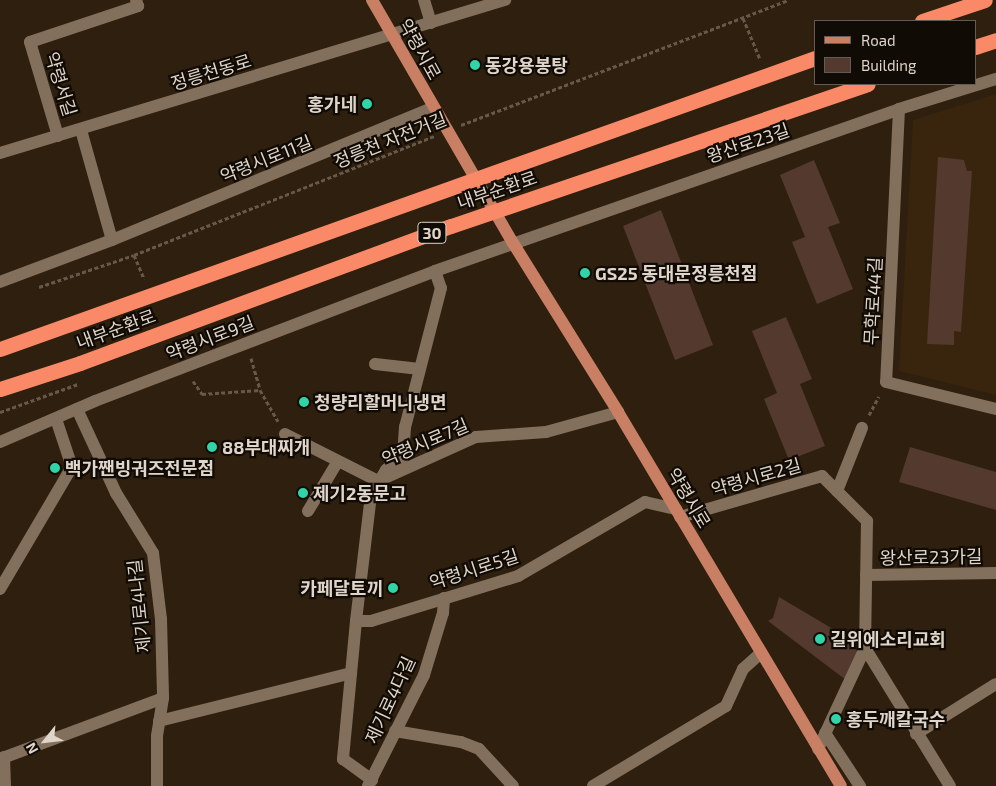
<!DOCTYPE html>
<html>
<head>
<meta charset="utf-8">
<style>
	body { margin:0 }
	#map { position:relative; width:996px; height:786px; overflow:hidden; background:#2e1f0e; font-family:"Exo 2","Noto Sans KR",sans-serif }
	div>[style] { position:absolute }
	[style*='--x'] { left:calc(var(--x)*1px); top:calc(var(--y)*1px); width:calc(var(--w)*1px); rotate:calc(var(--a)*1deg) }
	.built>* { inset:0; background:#39250e }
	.pier>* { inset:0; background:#2e1f0e }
	.building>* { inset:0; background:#54392e }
	.path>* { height:3px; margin-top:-1.5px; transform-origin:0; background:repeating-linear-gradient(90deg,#67594a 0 4px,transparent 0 6.5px) }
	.minor>* { height:12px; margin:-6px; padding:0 6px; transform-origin:6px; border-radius:6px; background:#826f5c }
	.major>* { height:12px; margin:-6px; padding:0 6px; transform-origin:6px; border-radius:6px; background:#c97f63 }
	.highway>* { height:15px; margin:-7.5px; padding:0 7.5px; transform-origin:7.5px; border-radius:7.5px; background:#f98967 }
	.dots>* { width:14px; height:14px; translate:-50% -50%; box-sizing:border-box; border:2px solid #110b05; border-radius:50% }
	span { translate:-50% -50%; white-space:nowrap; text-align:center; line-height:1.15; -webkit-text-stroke:4.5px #110b05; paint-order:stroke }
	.shield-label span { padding:1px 4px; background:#110b05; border:1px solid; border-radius:4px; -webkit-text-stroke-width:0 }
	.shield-label { font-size:16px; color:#dfd5ca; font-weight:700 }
	.street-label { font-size:18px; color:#dfd5ca }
	.poi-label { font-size:18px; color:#dfd5ca; font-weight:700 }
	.left { translate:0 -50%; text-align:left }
	.right { translate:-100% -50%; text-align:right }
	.legend { position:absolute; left:814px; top:20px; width:162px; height:65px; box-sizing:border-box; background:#110b05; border:1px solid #635c54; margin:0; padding:6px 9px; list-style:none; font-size:15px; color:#dfd5ca }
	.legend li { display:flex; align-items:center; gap:10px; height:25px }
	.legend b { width:25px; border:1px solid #635c54 }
	.north { position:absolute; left:20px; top:716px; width:50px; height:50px; -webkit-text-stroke:4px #110b05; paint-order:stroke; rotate:241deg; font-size:14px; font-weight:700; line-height:20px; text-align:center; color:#dfd5ca }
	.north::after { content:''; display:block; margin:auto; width:18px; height:22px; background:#dfd5ca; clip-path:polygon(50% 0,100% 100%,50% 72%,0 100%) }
</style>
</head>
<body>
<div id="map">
	<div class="built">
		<i style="clip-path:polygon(996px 94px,996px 395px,899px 371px,913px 120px)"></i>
	</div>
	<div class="pier">
		<i style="clip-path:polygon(904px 0,996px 0,996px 48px,975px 55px,975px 21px,842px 21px)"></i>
		<i style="clip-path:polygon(815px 31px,815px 84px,883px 85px,0 398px,0 315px)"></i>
	</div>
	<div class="building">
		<i style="clip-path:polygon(938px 157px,964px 160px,967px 171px,972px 171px,961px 332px,954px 331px,954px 345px,927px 344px)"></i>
		<i style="clip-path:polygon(814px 160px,840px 223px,828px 227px,853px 289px,817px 304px,792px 242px,805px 237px,780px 175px)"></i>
		<i style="clip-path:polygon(661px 210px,713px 345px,675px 360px,623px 226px)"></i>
		<i style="clip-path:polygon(786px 317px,812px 379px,800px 384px,825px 446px,789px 460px,764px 399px,777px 393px,752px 331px)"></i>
		<i style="clip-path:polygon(910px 447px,996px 472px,996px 510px,899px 482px)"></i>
		<i style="clip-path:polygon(779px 597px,865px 648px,846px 680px,768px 621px,773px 618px)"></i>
	</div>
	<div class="path">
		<i style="--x:743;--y:18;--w:44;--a:67.5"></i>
		<i style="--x:461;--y:125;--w:350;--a:-20.9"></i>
		<i style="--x:134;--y:255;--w:26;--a:67"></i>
		<i style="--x:39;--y:287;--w:100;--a:-18.6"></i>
		<i style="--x:134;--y:255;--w:324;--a:-21.6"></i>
		<i style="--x:213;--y:335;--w:39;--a:-21"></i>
		<i style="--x:251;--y:358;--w:33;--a:74"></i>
		<i style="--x:260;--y:390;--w:36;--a:60"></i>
		<i style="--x:193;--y:381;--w:16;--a:55"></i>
		<i style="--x:202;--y:394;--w:58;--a:-3.9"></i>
		<i style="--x:0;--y:412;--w:83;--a:-19.7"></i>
		<i style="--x:869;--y:415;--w:21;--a:-62"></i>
	</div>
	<div class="minor">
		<i style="--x:424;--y:0;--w:24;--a:73"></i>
		<i style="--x:899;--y:109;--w:273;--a:92.7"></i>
		<i style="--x:886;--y:382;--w:113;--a:13.8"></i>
		<i style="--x:81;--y:130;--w:114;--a:74.3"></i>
		<i style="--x:58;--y:136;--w:98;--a:-106.6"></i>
		<i style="--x:30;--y:42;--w:114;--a:-18.4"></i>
		<i style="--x:138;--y:6;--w:6;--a:-108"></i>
		<i style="--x:0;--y:153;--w:528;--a:-16.86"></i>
		<i style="--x:435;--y:271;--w:18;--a:71"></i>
		<i style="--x:441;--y:288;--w:144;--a:104.5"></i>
		<i style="--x:405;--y:427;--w:30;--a:94"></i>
		<i style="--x:403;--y:457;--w:21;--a:143"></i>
		<i style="--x:386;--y:470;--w:29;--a:121"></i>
		<i style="--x:371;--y:495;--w:127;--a:96.8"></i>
		<i style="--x:356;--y:621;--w:15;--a:0"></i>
		<i style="--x:371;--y:621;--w:154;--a:-17"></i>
		<i style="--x:518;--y:576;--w:147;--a:-30.2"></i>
		<i style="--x:645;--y:502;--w:32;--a:13"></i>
		<i style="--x:0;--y:282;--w:120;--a:-20.6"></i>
		<i style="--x:112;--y:240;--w:346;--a:-22.4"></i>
		<i style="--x:375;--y:364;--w:45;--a:6.3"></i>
		<i style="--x:77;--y:409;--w:93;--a:65.1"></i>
		<i style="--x:116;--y:493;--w:70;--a:58.3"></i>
		<i style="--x:153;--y:553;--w:66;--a:83.1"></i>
		<i style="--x:161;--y:619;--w:79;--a:88.5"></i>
		<i style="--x:163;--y:698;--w:38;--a:99"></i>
		<i style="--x:157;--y:736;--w:50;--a:90"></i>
		<i style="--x:285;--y:434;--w:104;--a:26.8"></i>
		<i style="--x:378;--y:481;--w:107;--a:-24.2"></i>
		<i style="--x:476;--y:437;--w:70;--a:-4.1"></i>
		<i style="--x:546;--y:432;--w:75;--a:-15.5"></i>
		<i style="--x:0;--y:442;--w:103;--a:-23.3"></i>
		<i style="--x:95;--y:401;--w:364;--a:-20.9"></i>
		<i style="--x:435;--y:271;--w:491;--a:-19.2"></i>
		<i style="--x:899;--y:109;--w:102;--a:-17.2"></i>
		<i style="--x:837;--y:491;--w:68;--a:-68.4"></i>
		<i style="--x:308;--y:511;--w:58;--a:-59"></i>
		<i style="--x:680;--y:517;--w:148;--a:-16.1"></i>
		<i style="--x:822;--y:476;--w:64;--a:45"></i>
		<i style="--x:867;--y:521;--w:127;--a:90.9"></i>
		<i style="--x:865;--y:648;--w:162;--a:58.4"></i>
		<i style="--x:866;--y:575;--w:130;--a:-0.9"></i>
		<i style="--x:0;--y:589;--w:142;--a:-59.5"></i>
		<i style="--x:72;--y:467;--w:51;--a:-108.4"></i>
		<i style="--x:356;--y:621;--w:139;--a:95.4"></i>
		<i style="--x:343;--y:759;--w:36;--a:36"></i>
		<i style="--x:159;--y:721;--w:198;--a:-14"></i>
		<i style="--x:395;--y:731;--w:67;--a:9.5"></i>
		<i style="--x:461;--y:742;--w:19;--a:21"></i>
		<i style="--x:479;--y:749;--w:50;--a:47.4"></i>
		<i style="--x:825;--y:733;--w:64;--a:56.6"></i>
		<i style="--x:916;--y:734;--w:94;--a:-32"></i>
		<i style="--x:818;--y:749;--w:111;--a:-65"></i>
		<i style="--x:4;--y:757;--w:29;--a:88"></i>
		<i style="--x:0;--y:759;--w:174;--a:-20.5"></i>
		<i style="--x:368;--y:786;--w:124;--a:-63.2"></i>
		<i style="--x:424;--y:675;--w:65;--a:-73"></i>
		<i style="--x:443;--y:613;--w:15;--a:-86"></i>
		<i style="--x:593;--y:786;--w:155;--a:-31"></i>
		<i style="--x:726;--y:706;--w:41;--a:-65.3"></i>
		<i style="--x:743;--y:669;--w:24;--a:-42"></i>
	</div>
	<div class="major">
		<i style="--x:372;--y:0;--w:281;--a:59.9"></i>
		<i style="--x:513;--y:243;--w:199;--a:58.1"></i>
		<i style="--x:618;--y:412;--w:435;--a:59.2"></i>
	</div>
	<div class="highway">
		<i style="--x:922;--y:21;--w:66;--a:-18.4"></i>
		<i style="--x:975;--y:47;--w:22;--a:-18"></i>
		<i style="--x:0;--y:349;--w:865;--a:-19.65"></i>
		<i style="--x:0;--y:389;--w:84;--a:-18"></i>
		<i style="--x:80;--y:363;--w:395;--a:-20.3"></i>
		<i style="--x:451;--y:226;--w:440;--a:-18.8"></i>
	</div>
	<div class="dots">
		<i style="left:475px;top:65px;background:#31d4a9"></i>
		<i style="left:367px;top:104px;background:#31d4a9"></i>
		<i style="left:585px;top:273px;background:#31d4a9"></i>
		<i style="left:304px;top:402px;background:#31d4a9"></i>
		<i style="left:212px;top:447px;background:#31d4a9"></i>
		<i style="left:55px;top:468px;background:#31d4a9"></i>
		<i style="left:303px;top:493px;background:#31d4a9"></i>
		<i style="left:393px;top:588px;background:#31d4a9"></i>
		<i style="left:820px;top:639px;background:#31d4a9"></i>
		<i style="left:836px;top:719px;background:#31d4a9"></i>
	</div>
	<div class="shield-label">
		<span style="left:432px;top:233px">30</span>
	</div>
	<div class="street-label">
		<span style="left:420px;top:49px;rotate:61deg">약령시로</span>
		<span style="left:211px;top:72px;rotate:-17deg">정릉천동로</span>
		<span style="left:61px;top:84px;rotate:73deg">약령서길</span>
		<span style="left:390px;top:140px;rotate:-22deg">정릉천 자전거길</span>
		<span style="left:748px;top:143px;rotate:-19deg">왕산로23길</span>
		<span style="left:266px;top:159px;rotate:-22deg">약령시로11길</span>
		<span style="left:497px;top:190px;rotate:-19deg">내부순환로</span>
		<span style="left:873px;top:301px;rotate:-87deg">무학로44길</span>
		<span style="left:116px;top:329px;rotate:-20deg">내부순환로</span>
		<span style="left:210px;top:338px;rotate:-21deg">약령시로9길</span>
		<span style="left:425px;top:442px;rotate:-23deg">약령시로7길</span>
		<span style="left:756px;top:477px;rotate:-16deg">약령시로2길</span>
		<span style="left:689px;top:498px;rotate:59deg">약령시로</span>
		<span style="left:931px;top:557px;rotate:-1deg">왕산로23가길</span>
		<span style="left:474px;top:569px;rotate:-18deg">약령시로5길</span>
		<span style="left:139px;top:606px;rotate:-96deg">제기로4나길</span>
		<span style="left:390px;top:700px;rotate:-65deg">제기로4다길</span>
	</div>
	<div class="poi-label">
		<span class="left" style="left:485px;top:65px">동강용봉탕</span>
		<span class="right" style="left:357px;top:104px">홍가네</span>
		<span class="left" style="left:595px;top:273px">GS25 동대문정릉천점</span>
		<span class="left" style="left:314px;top:402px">청량리할머니냉면</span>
		<span class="left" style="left:222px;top:447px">88부대찌개</span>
		<span class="left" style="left:65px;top:468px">백가짼빙궈즈전문점</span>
		<span class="left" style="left:313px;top:493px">제기2동문고</span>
		<span class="right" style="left:383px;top:588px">카페달토끼</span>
		<span class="left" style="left:830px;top:639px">길위에소리교회</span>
		<span class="left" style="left:846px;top:719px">홍두깨칼국수</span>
	</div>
	<ul class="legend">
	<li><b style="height:6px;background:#c97f63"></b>Road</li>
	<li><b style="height:14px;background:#54392e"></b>Building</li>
	</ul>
	<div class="north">N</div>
</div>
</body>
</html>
